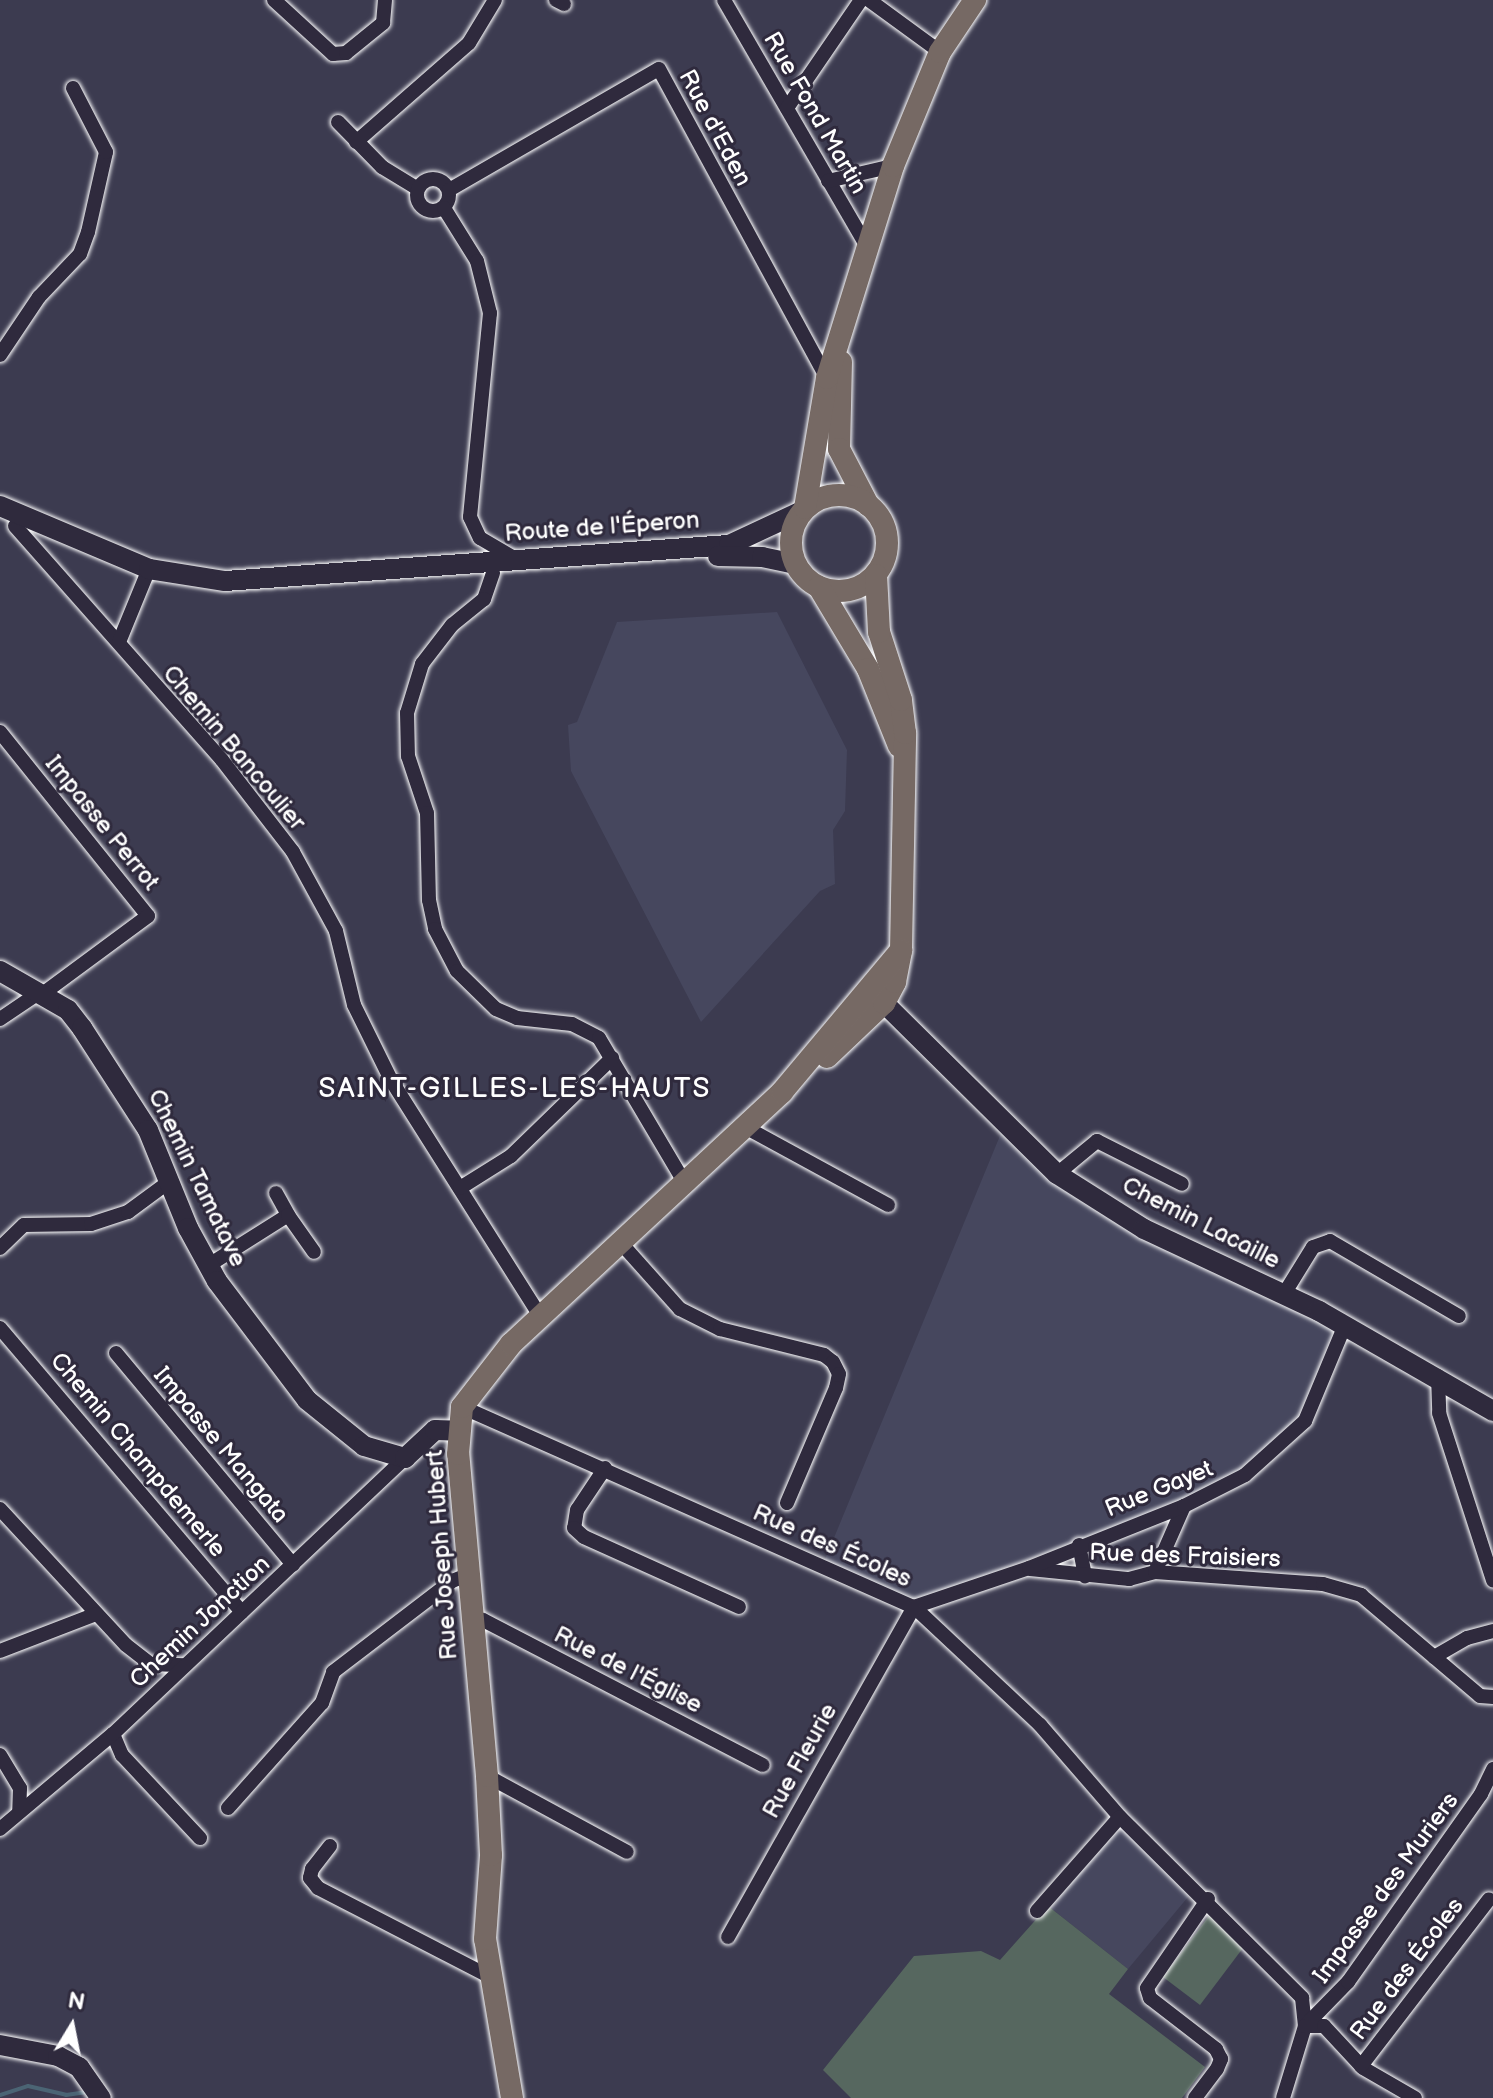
<!DOCTYPE html>
<html>
<head>
<meta charset="utf-8">
<style>
	body { margin:0 }
	#map { position:relative; width:1493px; height:2098px; overflow:hidden; background:#3c3b50; font-family:"Balsamiq Sans",sans-serif }
	div>[style] { position:absolute }
	[style*='--x'] { left:calc(var(--x)*1px); top:calc(var(--y)*1px); width:calc(var(--w)*1px); rotate:calc(var(--a)*1deg) }
	.built>* { inset:0; background:#46475e }
	.green>* { inset:0; background:#56675f }
	.stream>* { height:4px; margin:-2px; padding:0 2px; transform-origin:2px; border-radius:2px; background:#4b6474 }
	.roads { filter:drop-shadow(0 0 2px #fff) drop-shadow(0 0 2px #fff) }
	.street>* { height:14px; margin:-7px; padding:0 7px; transform-origin:7px; border-radius:7px; background:#2f2a3d }
	.street>.ring { margin:-7px; padding:0; box-sizing:content-box; background:none; border:14px solid #2f2a3d; border-radius:50% }
	.secondary>* { height:20px; margin:-10px; padding:0 10px; transform-origin:10px; border-radius:10px; background:#2f2a3d }
	.primary>* { height:22px; margin:-11px; padding:0 11px; transform-origin:11px; border-radius:11px; background:#766964 }
	.primary>.ring { margin:-11px; padding:0; box-sizing:content-box; background:none; border:22px solid #766964; border-radius:50% }
	span { translate:-50% -50%; white-space:nowrap; text-align:center; line-height:1.15; -webkit-text-stroke:6px #2f2a3d; paint-order:stroke }
	.street-label { font-size:24px; color:#fff }
	.quarter-label { font-size:28px; color:#fff; letter-spacing:2px }
	.north { position:absolute; left:32px; top:1986px; width:80px; height:80px; -webkit-text-stroke:6px #2f2a3d; paint-order:stroke; rotate:10deg; font-size:22px; font-weight:700; line-height:32px; text-align:center; color:#fff }
	.north::after { content:''; display:block; margin:auto; width:28px; height:36px; background:#fff; clip-path:polygon(50% 0,100% 100%,50% 72%,0 100%) }
</style>
</head>
<body>
<div id="map">
	<div class="built">
		<i style="clip-path:polygon(777px 612px,847px 750px,845px 811px,833px 830px,835px 884px,820px 891px,701px 1022px,571px 771px,568px 725px,577px 722px,617px 622px)"></i>
		<i style="clip-path:polygon(1004px 1126px,1055px 1175px,1344px 1325px,1316px 1401px,1268px 1458px,1154px 1513px,911px 1603px,824px 1562px)"></i>
		<i style="clip-path:polygon(1118px 1825px,1193px 1891px,1128px 1969px,1048px 1906px)"></i>
	</div>
	<div class="green">
		<i style="clip-path:polygon(1048px 1906px,1128px 1969px,1109px 1994px,1205px 2067px,1182px 2098px,851px 2098px,823px 2070px,914px 1956px,981px 1951px,1000px 1960px)"></i>
		<i style="clip-path:polygon(1211px 1913px,1246px 1944px,1200px 2005px,1163px 1977px)"></i>
	</div>
	<div class="stream">
		<i style="--x:0;--y:2095;--w:29;--a:-18"></i>
		<i style="--x:28;--y:2086;--w:39;--a:13"></i>
		<i style="--x:66;--y:2095;--w:21;--a:-8"></i>
	</div>
	<div class="roads">
		<div class="street">
			<i style="--x:274;--y:0;--w:80;--a:42.5"></i>
			<i style="--x:333;--y:54;--w:13;--a:-4"></i>
			<i style="--x:346;--y:53;--w:48;--a:-39"></i>
			<i style="--x:383;--y:23;--w:23;--a:-85"></i>
			<i style="--x:556;--y:0;--w:9;--a:27"></i>
			<i style="--x:724;--y:0;--w:287;--a:59.9"></i>
			<i style="--x:869;--y:0;--w:88;--a:36.2"></i>
			<i style="--x:787;--y:108;--w:131;--a:-55.6"></i>
			<i style="--x:338;--y:122;--w:63;--a:45.6"></i>
			<i style="--x:382;--y:167;--w:42;--a:31.4"></i>
			<i style="--x:356;--y:142;--w:150;--a:-41.2"></i>
			<i style="--x:469;--y:43;--w:50;--a:-58.8"></i>
			<i class="ring" style="left:417px;top:179px;width:18px;height:18px"></i>
			<i style="--x:828;--y:181;--w:67;--a:-13"></i>
			<i style="--x:449;--y:190;--w:242;--a:-30"></i>
			<i style="--x:659;--y:69;--w:352;--a:61.5"></i>
			<i style="--x:444;--y:208;--w:62;--a:58.1"></i>
			<i style="--x:477;--y:261;--w:54;--a:76"></i>
			<i style="--x:490;--y:313;--w:205;--a:95.6"></i>
			<i style="--x:470;--y:517;--w:23;--a:65"></i>
			<i style="--x:480;--y:538;--w:42;--a:30.3"></i>
			<i style="--x:0;--y:355;--w:70;--a:-56.1"></i>
			<i style="--x:39;--y:297;--w:59;--a:-46.4"></i>
			<i style="--x:80;--y:254;--w:23;--a:-70"></i>
			<i style="--x:88;--y:232;--w:82;--a:-77.3"></i>
			<i style="--x:106;--y:152;--w:72;--a:-117.3"></i>
			<i style="--x:15;--y:526;--w:312;--a:48.5"></i>
			<i style="--x:222;--y:760;--w:116;--a:52.3"></i>
			<i style="--x:293;--y:852;--w:90;--a:61.4"></i>
			<i style="--x:336;--y:931;--w:76;--a:76.3"></i>
			<i style="--x:354;--y:1005;--w:84;--a:63.7"></i>
			<i style="--x:391;--y:1080;--w:280;--a:57.7"></i>
			<i style="--x:493;--y:573;--w:28;--a:109"></i>
			<i style="--x:484;--y:599;--w:41;--a:140.9"></i>
			<i style="--x:452;--y:625;--w:49;--a:127.6"></i>
			<i style="--x:422;--y:664;--w:51;--a:107"></i>
			<i style="--x:407;--y:713;--w:43;--a:88.7"></i>
			<i style="--x:408;--y:756;--w:60;--a:71.6"></i>
			<i style="--x:427;--y:813;--w:87;--a:88.7"></i>
			<i style="--x:429;--y:900;--w:30;--a:78"></i>
			<i style="--x:435;--y:929;--w:47;--a:62.4"></i>
			<i style="--x:457;--y:971;--w:54;--a:44.3"></i>
			<i style="--x:496;--y:1009;--w:23;--a:23"></i>
			<i style="--x:517;--y:1018;--w:55;--a:6.2"></i>
			<i style="--x:572;--y:1024;--w:30;--a:27"></i>
			<i style="--x:599;--y:1038;--w:167;--a:59.4"></i>
			<i style="--x:119;--y:642;--w:79;--a:-67.7"></i>
			<i style="--x:0;--y:732;--w:236;--a:51.2"></i>
			<i style="--x:148;--y:916;--w:129;--a:143.5"></i>
			<i style="--x:0;--y:1019;--w:48;--a:-34"></i>
			<i style="--x:745;--y:1127;--w:163;--a:28.6"></i>
			<i style="--x:1057;--y:1174;--w:52;--a:-39.5"></i>
			<i style="--x:1097;--y:1141;--w:95;--a:26.8"></i>
			<i style="--x:460;--y:1188;--w:60;--a:-32.1"></i>
			<i style="--x:511;--y:1156;--w:141;--a:-44.1"></i>
			<i style="--x:276;--y:1193;--w:25;--a:61"></i>
			<i style="--x:620;--y:1242;--w:90;--a:48.2"></i>
			<i style="--x:680;--y:1309;--w:45;--a:26.6"></i>
			<i style="--x:720;--y:1329;--w:107;--a:14"></i>
			<i style="--x:824;--y:1355;--w:11;--a:38"></i>
			<i style="--x:833;--y:1362;--w:13;--a:63"></i>
			<i style="--x:839;--y:1374;--w:14;--a:102"></i>
			<i style="--x:836;--y:1388;--w:125;--a:113.1"></i>
			<i style="--x:0;--y:1248;--w:33;--a:-44"></i>
			<i style="--x:24;--y:1225;--w:67;--a:-0.9"></i>
			<i style="--x:91;--y:1224;--w:39;--a:-18"></i>
			<i style="--x:128;--y:1212;--w:52;--a:-36.4"></i>
			<i style="--x:209;--y:1265;--w:93;--a:-32.3"></i>
			<i style="--x:288;--y:1215;--w:45;--a:54.9"></i>
			<i style="--x:1284;--y:1294;--w:55;--a:-58.3"></i>
			<i style="--x:1313;--y:1247;--w:18;--a:-19"></i>
			<i style="--x:1330;--y:1241;--w:149;--a:30.2"></i>
			<i style="--x:0;--y:1328;--w:373;--a:49.6"></i>
			<i style="--x:116;--y:1353;--w:276;--a:50.1"></i>
			<i style="--x:1438;--y:1376;--w:37;--a:88"></i>
			<i style="--x:1439;--y:1413;--w:176;--a:72.1"></i>
			<i style="--x:462;--y:1407;--w:494;--a:23.9"></i>
			<i style="--x:914;--y:1607;--w:173;--a:43.1"></i>
			<i style="--x:1040;--y:1725;--w:122;--a:49"></i>
			<i style="--x:1120;--y:1817;--w:257;--a:44.8"></i>
			<i style="--x:1302;--y:1998;--w:28;--a:84"></i>
			<i style="--x:1305;--y:2026;--w:75;--a:107"></i>
			<i style="--x:605;--y:1468;--w:50;--a:123.7"></i>
			<i style="--x:577;--y:1510;--w:18;--a:99"></i>
			<i style="--x:574;--y:1528;--w:13;--a:42"></i>
			<i style="--x:584;--y:1537;--w:170;--a:24.3"></i>
			<i style="--x:0;--y:1509;--w:185;--a:47.2"></i>
			<i style="--x:126;--y:1645;--w:31;--a:38"></i>
			<i style="--x:150;--y:1664;--w:34;--a:2"></i>
			<i style="--x:1079;--y:1545;--w:32;--a:79"></i>
			<i style="--x:1030;--y:1569;--w:100;--a:5.8"></i>
			<i style="--x:1129;--y:1579;--w:27;--a:-15"></i>
			<i style="--x:1155;--y:1572;--w:168;--a:4.1"></i>
			<i style="--x:1323;--y:1584;--w:40;--a:16"></i>
			<i style="--x:1361;--y:1595;--w:156;--a:40.3"></i>
			<i style="--x:1480;--y:1696;--w:13;--a:4"></i>
			<i style="--x:1155;--y:1572;--w:72;--a:-66.3"></i>
			<i style="--x:914;--y:1607;--w:121;--a:-18.7"></i>
			<i style="--x:1029;--y:1568;--w:167;--a:-21.8"></i>
			<i style="--x:1184;--y:1506;--w:68;--a:-26.9"></i>
			<i style="--x:1245;--y:1475;--w:81;--a:-42"></i>
			<i style="--x:1305;--y:1421;--w:104;--a:-67.4"></i>
			<i style="--x:472;--y:1619;--w:11;--a:5"></i>
			<i style="--x:483;--y:1620;--w:315;--a:27.4"></i>
			<i style="--x:0;--y:1651;--w:103;--a:-21.1"></i>
			<i style="--x:1434;--y:1657;--w:38;--a:-30"></i>
			<i style="--x:1467;--y:1638;--w:27;--a:-15"></i>
			<i style="--x:113;--y:1734;--w:23;--a:67"></i>
			<i style="--x:122;--y:1755;--w:114;--a:46.8"></i>
			<i style="--x:0;--y:1755;--w:39;--a:59"></i>
			<i style="--x:20;--y:1788;--w:23;--a:92"></i>
			<i style="--x:487;--y:1776;--w:159;--a:28.5"></i>
			<i style="--x:228;--y:1808;--w:141;--a:-48.2"></i>
			<i style="--x:322;--y:1703;--w:33;--a:-70"></i>
			<i style="--x:333;--y:1672;--w:150;--a:-37.4"></i>
			<i style="--x:452;--y:1581;--w:17;--a:-21"></i>
			<i style="--x:0;--y:1829;--w:148;--a:-40.1"></i>
			<i style="--x:113;--y:1734;--w:402;--a:-43.4"></i>
			<i style="--x:330;--y:1846;--w:29;--a:128"></i>
			<i style="--x:312;--y:1869;--w:9;--a:103"></i>
			<i style="--x:310;--y:1878;--w:13;--a:51"></i>
			<i style="--x:318;--y:1888;--w:196;--a:27.3"></i>
			<i style="--x:1037;--y:1911;--w:125;--a:-48.6"></i>
			<i style="--x:728;--y:1937;--w:379;--a:-60.6"></i>
			<i style="--x:1305;--y:2026;--w:62;--a:-45.7"></i>
			<i style="--x:1348;--y:1982;--w:230;--a:-54.7"></i>
			<i style="--x:1481;--y:1794;--w:28;--a:-64"></i>
			<i style="--x:1305;--y:2026;--w:19;--a:0"></i>
			<i style="--x:1324;--y:2026;--w:57;--a:47.1"></i>
			<i style="--x:1363;--y:2068;--w:60;--a:30"></i>
			<i style="--x:1361;--y:2066;--w:210;--a:-52.5"></i>
			<i style="--x:1195;--y:2098;--w:36;--a:-53"></i>
			<i style="--x:1217;--y:2069;--w:11;--a:-68"></i>
			<i style="--x:1221;--y:2059;--w:11;--a:-117"></i>
			<i style="--x:1216;--y:2049;--w:83;--a:-142.3"></i>
			<i style="--x:1150;--y:1998;--w:10;--a:-107"></i>
			<i style="--x:1147;--y:1988;--w:108;--a:-55.6"></i>
		</div>
		<div class="secondary">
			<i style="--x:0;--y:506;--w:162;--a:22.9"></i>
			<i style="--x:149;--y:569;--w:77;--a:9"></i>
			<i style="--x:225;--y:581;--w:505;--a:-4.09"></i>
			<i style="--x:729;--y:545;--w:81;--a:-25"></i>
			<i style="--x:718;--y:556;--w:44;--a:1.3"></i>
			<i style="--x:762;--y:557;--w:34;--a:12"></i>
			<i style="--x:0;--y:971;--w:78;--a:29.8"></i>
			<i style="--x:68;--y:1010;--w:23;--a:52"></i>
			<i style="--x:82;--y:1028;--w:121;--a:57.1"></i>
			<i style="--x:148;--y:1130;--w:106;--a:67.8"></i>
			<i style="--x:188;--y:1228;--w:60;--a:61.3"></i>
			<i style="--x:217;--y:1281;--w:149;--a:52.9"></i>
			<i style="--x:307;--y:1400;--w:73;--a:38.9"></i>
			<i style="--x:364;--y:1446;--w:43;--a:16.3"></i>
			<i style="--x:405;--y:1458;--w:41;--a:-43"></i>
			<i style="--x:435;--y:1430;--w:24;--a:2"></i>
			<i style="--x:884;--y:1003;--w:243;--a:44.7"></i>
			<i style="--x:1057;--y:1174;--w:103;--a:32.3"></i>
			<i style="--x:1144;--y:1229;--w:193;--a:25.1"></i>
			<i style="--x:1319;--y:1311;--w:201;--a:29.9"></i>
			<i style="--x:0;--y:2045;--w:59;--a:10.7"></i>
			<i style="--x:58;--y:2056;--w:24;--a:28"></i>
			<i style="--x:79;--y:2067;--w:38;--a:55"></i>
		</div>
		<div class="primary">
			<i style="--x:841;--y:362;--w:87;--a:91.3"></i>
			<i style="--x:839;--y:449;--w:63;--a:62.6"></i>
			<i class="ring" style="left:791px;top:495px;width:74px;height:74px"></i>
			<i style="--x:805;--y:508;--w:132;--a:-80.4"></i>
			<i style="--x:827;--y:378;--w:222;--a:-72.7"></i>
			<i style="--x:893;--y:166;--w:123;--a:-67.6"></i>
			<i style="--x:940;--y:52;--w:63;--a:-56.1"></i>
			<i style="--x:819;--y:587;--w:96;--a:59.1"></i>
			<i style="--x:868;--y:669;--w:83;--a:68.1"></i>
			<i style="--x:827;--y:1057;--w:79;--a:-43.5"></i>
			<i style="--x:884;--y:1003;--w:24;--a:-62"></i>
			<i style="--x:895;--y:982;--w:33;--a:-79"></i>
			<i style="--x:901;--y:950;--w:217;--a:-88.9"></i>
			<i style="--x:905;--y:733;--w:33;--a:-97"></i>
			<i style="--x:901;--y:700;--w:71;--a:-107.9"></i>
			<i style="--x:879;--y:632;--w:57;--a:-93"></i>
			<i style="--x:512;--y:2098;--w:161;--a:-99.6"></i>
			<i style="--x:485;--y:1939;--w:84;--a:-85.9"></i>
			<i style="--x:491;--y:1855;--w:79;--a:-92.9"></i>
			<i style="--x:487;--y:1776;--w:323;--a:-95.1"></i>
			<i style="--x:458;--y:1454;--w:47;--a:-85.1"></i>
			<i style="--x:462;--y:1407;--w:80;--a:-52.1"></i>
			<i style="--x:511;--y:1344;--w:370;--a:-42.9"></i>
			<i style="--x:782;--y:1092;--w:185;--a:-50"></i>
		</div>
	</div>
	<div class="street-label">
		<span style="left:815px;top:113px;rotate:60deg">Rue Fond Martin</span>
		<span style="left:715px;top:128px;rotate:62deg">Rue d'Eden</span>
		<span style="left:602px;top:527px;rotate:-4deg">Route de l'Éperon</span>
		<span style="left:234px;top:748px;rotate:50deg">Chemin Bancoulier</span>
		<span style="left:102px;top:823px;rotate:51deg">Impasse Perrot</span>
		<span style="left:197px;top:1178px;rotate:64deg">Chemin Tamatave</span>
		<span style="left:1201px;top:1223px;rotate:27deg">Chemin Lacaille</span>
		<span style="left:221px;top:1445px;rotate:50deg">Impasse Mangata</span>
		<span style="left:138px;top:1455px;rotate:50deg">Chemin Champdemerle</span>
		<span style="left:1159px;top:1489px;rotate:-22deg">Rue Gayet</span>
		<span style="left:832px;top:1546px;rotate:24deg">Rue des Écoles</span>
		<span style="left:442px;top:1555px;rotate:-94deg">Rue Joseph Hubert</span>
		<span style="left:1185px;top:1556px;rotate:2deg">Rue des Fraisiers</span>
		<span style="left:200px;top:1622px;rotate:-43deg">Chemin Jonction</span>
		<span style="left:628px;top:1670px;rotate:27deg">Rue de l'Église</span>
		<span style="left:800px;top:1761px;rotate:-61deg">Rue Fleurie</span>
		<span style="left:1386px;top:1888px;rotate:-54deg">Impasse des Muriers</span>
		<span style="left:1407px;top:1969px;rotate:-53deg">Rue des Écoles</span>
	</div>
	<div class="quarter-label">
		<span style="left:515px;top:1089px">SAINT-GILLES-LES-HAUTS</span>
	</div>
	<div class="north">N</div>
</div>
</body>
</html>
